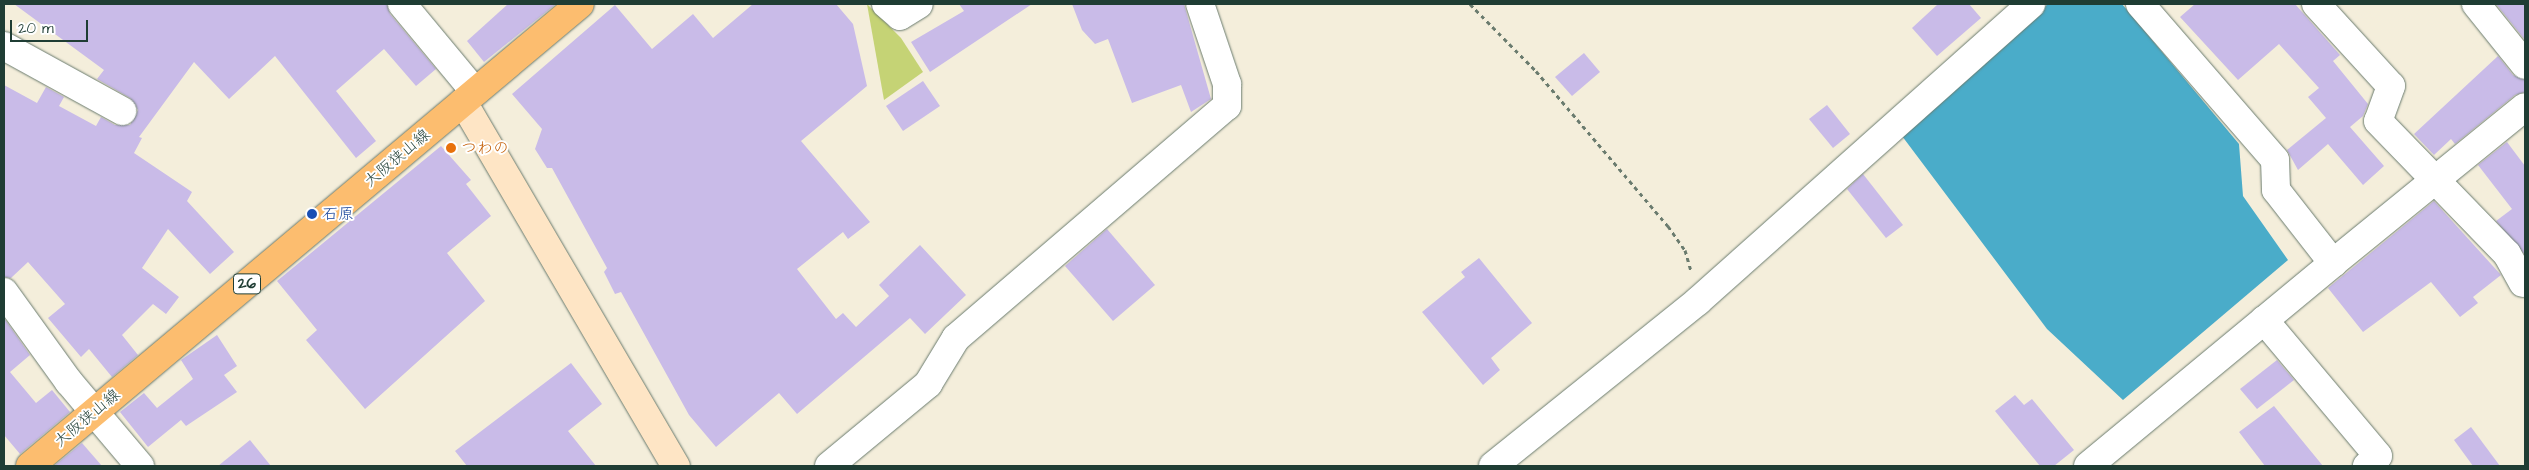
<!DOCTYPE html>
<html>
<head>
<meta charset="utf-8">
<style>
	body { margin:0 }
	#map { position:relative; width:2529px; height:470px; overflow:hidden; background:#f4eedb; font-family:"Architects Daughter","Klee One",sans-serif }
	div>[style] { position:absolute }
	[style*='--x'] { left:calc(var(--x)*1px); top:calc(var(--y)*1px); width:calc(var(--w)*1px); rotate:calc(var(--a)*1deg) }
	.green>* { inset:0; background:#c5d375 }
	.water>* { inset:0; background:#4aacc9 }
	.building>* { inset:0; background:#c9bbe8 }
	.path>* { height:3px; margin-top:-1.5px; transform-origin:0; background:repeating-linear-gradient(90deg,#6a7b6e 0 4px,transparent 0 8px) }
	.roads { filter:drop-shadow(0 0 1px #6a7b6e) drop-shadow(0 0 1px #6a7b6e) }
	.street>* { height:28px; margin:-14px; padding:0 14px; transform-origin:14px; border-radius:14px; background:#fff }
	.secondary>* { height:28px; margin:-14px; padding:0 14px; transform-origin:14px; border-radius:14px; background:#fee5c5 }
	.primary>* { height:28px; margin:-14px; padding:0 14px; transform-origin:14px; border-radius:14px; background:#fcbd6f }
	.dots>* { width:14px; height:14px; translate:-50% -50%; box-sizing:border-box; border:2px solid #fff; border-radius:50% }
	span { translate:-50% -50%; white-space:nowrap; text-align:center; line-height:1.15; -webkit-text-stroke:4px #fff; paint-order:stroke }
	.shield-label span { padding:1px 4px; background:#fff; border:1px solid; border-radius:4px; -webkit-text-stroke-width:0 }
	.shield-label { font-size:15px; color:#1f3d34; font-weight:700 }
	.food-label { font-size:16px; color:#c56008 }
	.left { translate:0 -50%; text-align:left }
	.street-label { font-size:16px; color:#1f3d34 }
	.transit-label { font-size:16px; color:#164399 }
	.frame { position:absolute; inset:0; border:5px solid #1f3d34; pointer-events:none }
	.scale { position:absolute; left:10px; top:20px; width:78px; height:22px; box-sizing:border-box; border:2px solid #1f3d34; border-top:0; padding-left:6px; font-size:15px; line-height:18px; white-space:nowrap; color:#1f3d34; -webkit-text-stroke:4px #fff; paint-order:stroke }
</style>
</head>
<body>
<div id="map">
	<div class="green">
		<i style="clip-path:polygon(867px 4px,901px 38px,923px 72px,884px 100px)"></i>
	</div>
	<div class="water">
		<i style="clip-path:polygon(2048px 4px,2122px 4px,2239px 144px,2243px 196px,2288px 260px,2123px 400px,2047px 329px,1899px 132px)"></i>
	</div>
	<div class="building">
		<i style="clip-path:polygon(14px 4px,387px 4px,390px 14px,436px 69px,416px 86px,384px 49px,336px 91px,376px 141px,356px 158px,275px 56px,229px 99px,194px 62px,139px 137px,142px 138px,134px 153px,192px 192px,187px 201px,234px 252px,210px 274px,168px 229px,142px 268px,179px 297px,166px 314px,153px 304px,122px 335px,138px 355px,112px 377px,89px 349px,81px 357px,48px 318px,65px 304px,28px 262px,11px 278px,4px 277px,4px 85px,37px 103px,46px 87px,64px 97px,59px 106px,96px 126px,101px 117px,115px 125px,130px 125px,138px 110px,130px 98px,97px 79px,104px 70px)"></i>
		<i style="clip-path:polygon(508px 4px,556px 4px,484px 62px,467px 41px)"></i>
		<i style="clip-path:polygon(753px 4px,836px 4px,853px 24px,867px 86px,801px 141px,870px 222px,848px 239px,843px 232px,797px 269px,836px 319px,843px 313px,856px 327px,889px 296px,879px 285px,920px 245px,966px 295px,925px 334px,910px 318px,797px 414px,779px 393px,716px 447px,689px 415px,621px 292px,615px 294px,604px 272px,607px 268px,552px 168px,547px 168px,535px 149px,542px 129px,512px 94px,615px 5px,652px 49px,693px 14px,713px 38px)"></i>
		<i style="clip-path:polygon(959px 4px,1032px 4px,930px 72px,911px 42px,964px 11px)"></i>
		<i style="clip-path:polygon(1072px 4px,1184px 4px,1211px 99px,1191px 112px,1181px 85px,1132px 103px,1108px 39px,1095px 44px,1082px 30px)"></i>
		<i style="clip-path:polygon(1938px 4px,1969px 4px,1981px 18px,1937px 56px,1912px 28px)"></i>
		<i style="clip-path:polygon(2195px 4px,2295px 4px,2340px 55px,2333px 61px,2368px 104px,2363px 116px,2350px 127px,2384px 166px,2363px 185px,2328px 144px,2298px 170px,2287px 150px,2326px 118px,2308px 97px,2319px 88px,2279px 44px,2238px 80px,2180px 17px)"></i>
		<i style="clip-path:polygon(2496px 4px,2525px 4px,2525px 40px)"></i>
		<i style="clip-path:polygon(1584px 53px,1600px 72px,1572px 96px,1555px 77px)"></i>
		<i style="clip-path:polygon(2498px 56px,2513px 75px,2525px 80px,2525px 92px,2515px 95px,2455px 144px,2451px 139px,2434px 155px,2414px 134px)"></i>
		<i style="clip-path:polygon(923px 81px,940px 106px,903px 131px,886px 106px)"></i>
		<i style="clip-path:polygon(1827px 105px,1850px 134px,1833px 148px,1809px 119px)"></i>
		<i style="clip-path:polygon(2507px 142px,2525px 166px,2525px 255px,2496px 221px,2512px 209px,2478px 165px)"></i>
		<i style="clip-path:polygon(441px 146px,471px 180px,466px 184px,491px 216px,447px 253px,485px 301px,365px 409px,306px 340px,317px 330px,277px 281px)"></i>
		<i style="clip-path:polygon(1863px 174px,1903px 225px,1886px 238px,1847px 189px)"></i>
		<i style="clip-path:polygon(2434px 201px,2501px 275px,2473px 297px,2478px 303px,2460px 317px,2431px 282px,2363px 332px,2328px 288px)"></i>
		<i style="clip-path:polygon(1107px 229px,1155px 285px,1113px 321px,1065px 266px)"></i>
		<i style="clip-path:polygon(1479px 258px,1532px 323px,1491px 358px,1500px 370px,1483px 385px,1422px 312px,1465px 277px,1461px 272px)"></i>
		<i style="clip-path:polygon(4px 318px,30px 355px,10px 372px,36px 403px,52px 390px,70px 412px,20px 454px,4px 435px)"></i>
		<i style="clip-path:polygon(217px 335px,237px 366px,224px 375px,237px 392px,186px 426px,181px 420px,148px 447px,120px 412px,144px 393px,157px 408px,193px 379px,181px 360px)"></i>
		<i style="clip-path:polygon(2277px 360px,2294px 380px,2257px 409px,2240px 389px)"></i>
		<i style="clip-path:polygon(571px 363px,602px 404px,568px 431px,596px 466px,467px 466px,455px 451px)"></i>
		<i style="clip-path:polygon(2015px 395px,2024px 405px,2032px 399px,2074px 450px,2054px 466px,2040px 466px,1995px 411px)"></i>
		<i style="clip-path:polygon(2274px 406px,2300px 438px,2323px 466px,2265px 466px,2239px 432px)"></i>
		<i style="clip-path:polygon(2471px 427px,2500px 466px,2473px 466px,2454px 440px)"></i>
		<i style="clip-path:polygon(250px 440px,271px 466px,218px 466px)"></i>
		<i style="clip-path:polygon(82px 443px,102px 466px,54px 466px)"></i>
	</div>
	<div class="path">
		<i style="--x:1470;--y:4;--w:94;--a:45.4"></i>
		<i style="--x:1536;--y:71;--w:204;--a:49.6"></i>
		<i style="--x:1668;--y:226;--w:29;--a:55"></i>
		<i style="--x:1685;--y:250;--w:22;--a:74"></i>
	</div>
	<div class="roads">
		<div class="street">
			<i style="--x:402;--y:4;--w:114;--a:50.3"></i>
			<i style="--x:886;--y:4;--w:18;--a:41"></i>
			<i style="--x:900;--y:16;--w:22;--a:-32"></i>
			<i style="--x:2140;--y:4;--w:206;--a:49.1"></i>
			<i style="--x:2275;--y:160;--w:30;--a:88"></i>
			<i style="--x:2276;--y:190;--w:93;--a:52"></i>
			<i style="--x:2333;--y:263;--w:247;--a:-39.1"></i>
			<i style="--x:2316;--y:4;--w:111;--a:47.6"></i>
			<i style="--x:2391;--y:86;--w:37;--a:110"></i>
			<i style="--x:2378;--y:121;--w:185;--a:45.9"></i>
			<i style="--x:2507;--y:254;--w:33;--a:61"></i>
			<i style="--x:2476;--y:4;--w:78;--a:51.2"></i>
			<i style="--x:4;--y:46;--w:135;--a:28.8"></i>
			<i style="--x:4;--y:292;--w:111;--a:54.2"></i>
			<i style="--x:69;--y:382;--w:110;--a:49.8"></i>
			<i style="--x:2264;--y:320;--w:177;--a:50"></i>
			<i style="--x:2378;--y:456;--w:15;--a:138"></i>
			<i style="--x:829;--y:466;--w:129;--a:-39.6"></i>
			<i style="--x:928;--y:384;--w:54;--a:-58.7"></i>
			<i style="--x:956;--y:338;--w:357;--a:-40.6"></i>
			<i style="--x:1227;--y:106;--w:22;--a:-90"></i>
			<i style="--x:1227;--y:84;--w:84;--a:-108.6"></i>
			<i style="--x:1493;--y:466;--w:263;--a:-38.8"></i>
			<i style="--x:1698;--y:301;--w:446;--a:-41.7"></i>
			<i style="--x:2088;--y:466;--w:318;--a:-39.6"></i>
		</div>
		<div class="secondary">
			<i style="--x:463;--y:102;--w:422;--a:59.7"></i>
		</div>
		<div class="primary">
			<i style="--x:30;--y:466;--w:718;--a:-40.03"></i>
		</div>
	</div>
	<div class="dots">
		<i style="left:451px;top:148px;background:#e8710a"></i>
		<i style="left:312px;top:214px;background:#1a4fb4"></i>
	</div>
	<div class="shield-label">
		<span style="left:247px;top:284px">26</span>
	</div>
	<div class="food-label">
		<span class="left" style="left:461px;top:148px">つわの</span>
	</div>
	<div class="street-label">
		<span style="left:397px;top:158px;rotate:-40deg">大阪狭山線</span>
		<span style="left:87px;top:418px;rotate:-40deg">大阪狭山線</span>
	</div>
	<div class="transit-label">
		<span class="left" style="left:322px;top:214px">石原</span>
	</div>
	<div class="frame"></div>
	<div class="scale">20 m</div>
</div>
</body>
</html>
